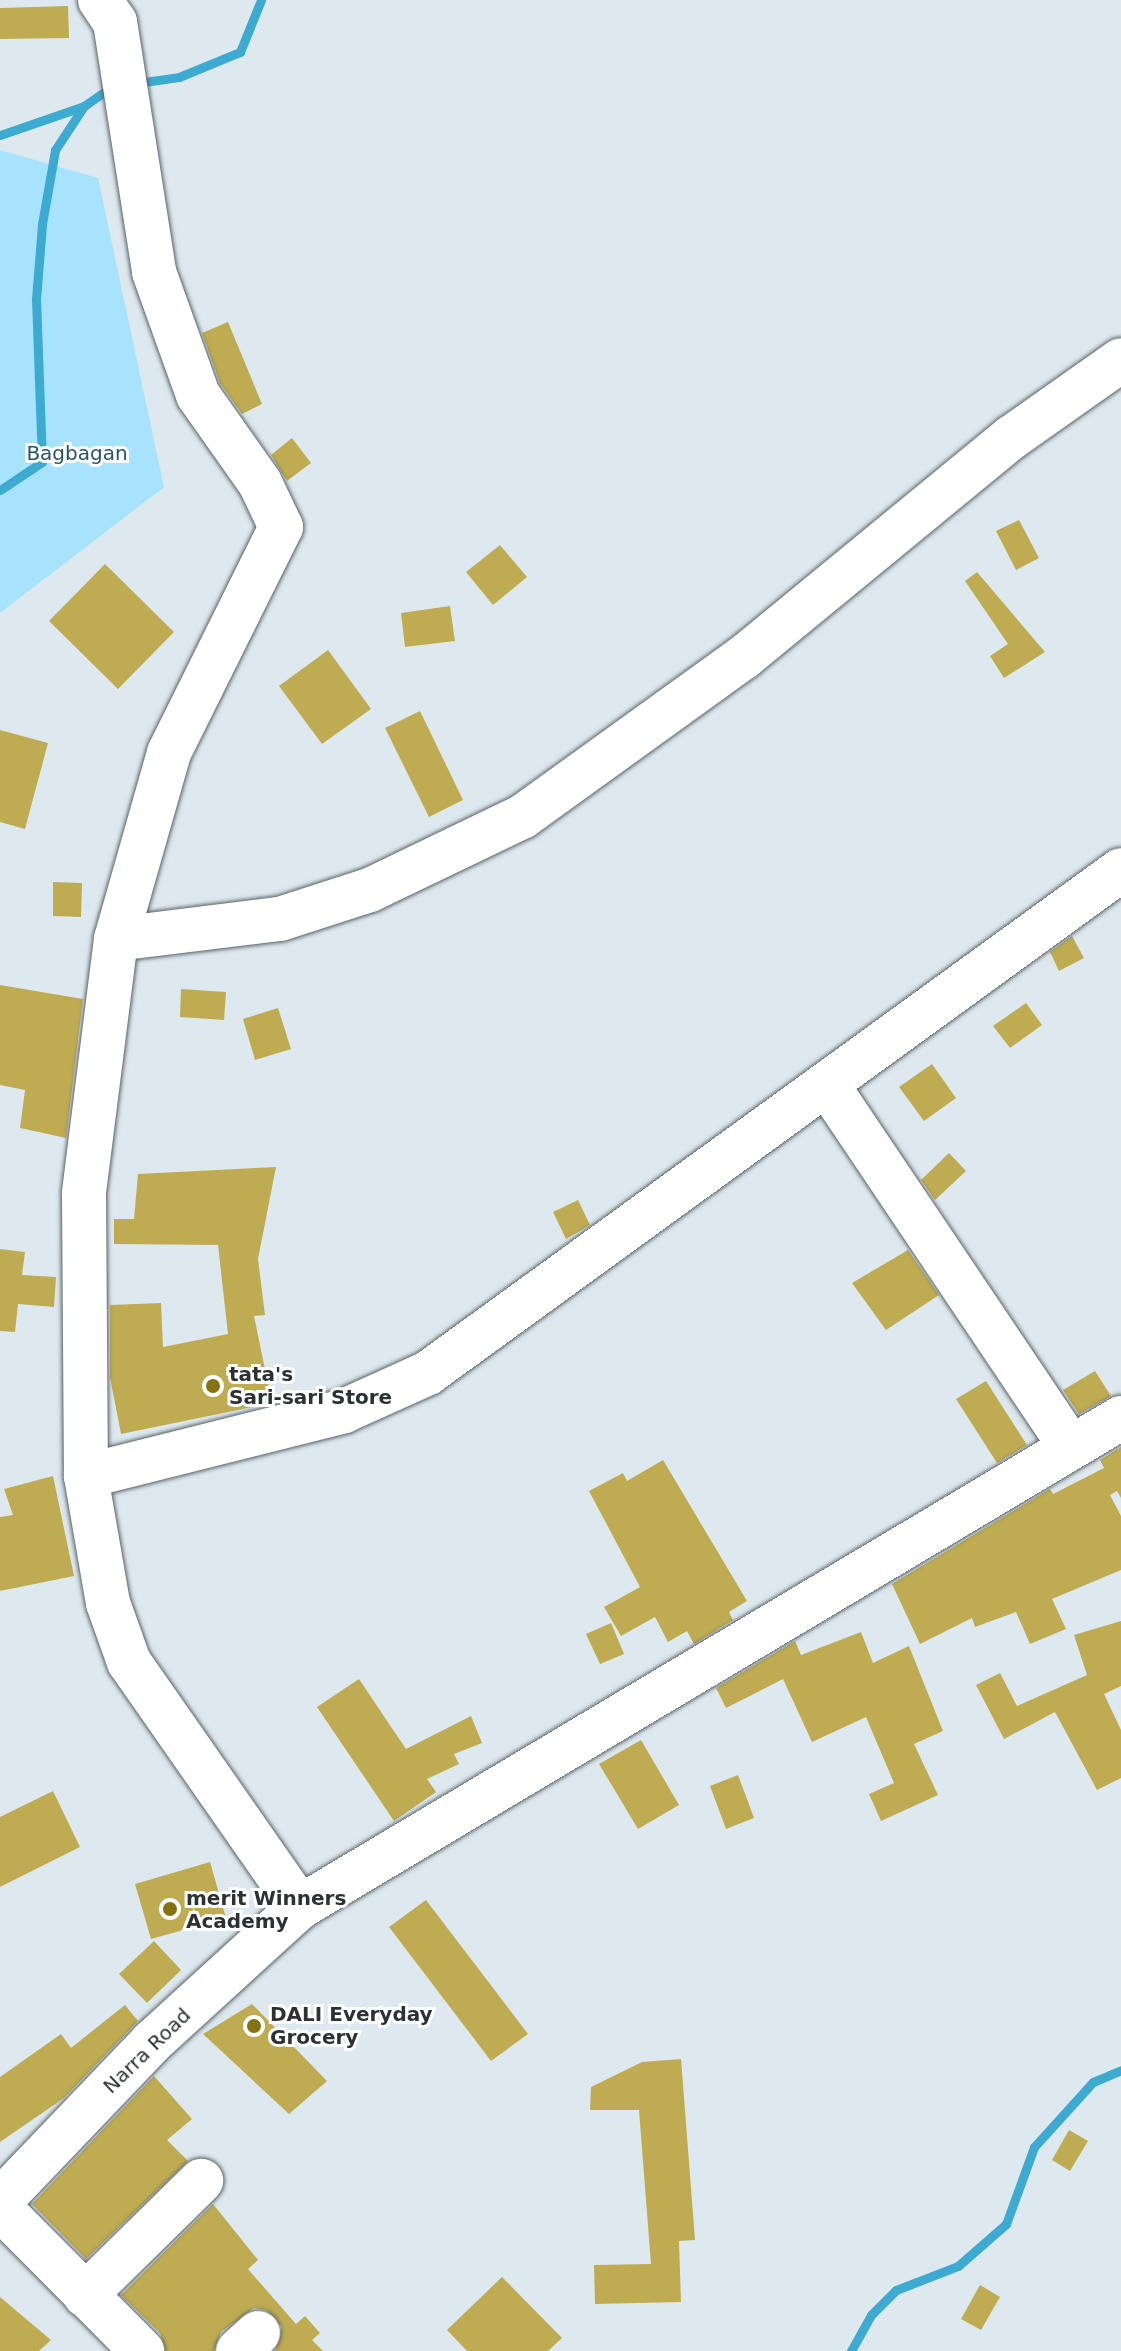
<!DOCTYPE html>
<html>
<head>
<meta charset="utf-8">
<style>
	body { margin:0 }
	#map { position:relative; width:1121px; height:2351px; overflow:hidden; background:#dee9ef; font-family:"DejaVu Sans",sans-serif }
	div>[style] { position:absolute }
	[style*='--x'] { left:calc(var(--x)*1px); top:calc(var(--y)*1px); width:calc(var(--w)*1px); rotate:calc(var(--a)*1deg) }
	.green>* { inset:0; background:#a8e3fd }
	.stream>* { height:9px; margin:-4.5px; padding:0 4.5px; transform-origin:4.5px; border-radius:4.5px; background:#3daad2 }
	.building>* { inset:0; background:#bfac52 }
	.roads { filter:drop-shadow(0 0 2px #596368) drop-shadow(0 0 2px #596368) }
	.minor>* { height:44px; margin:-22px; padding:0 22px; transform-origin:22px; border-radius:22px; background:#fff }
	.dots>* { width:22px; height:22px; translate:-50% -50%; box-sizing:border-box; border:4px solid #fff; border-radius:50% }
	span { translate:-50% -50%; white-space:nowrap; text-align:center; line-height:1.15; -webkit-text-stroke:6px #fff; paint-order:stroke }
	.park-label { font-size:20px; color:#285467 }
	.poi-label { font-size:20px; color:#2d3133; font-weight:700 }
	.left { translate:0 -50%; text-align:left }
	.street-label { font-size:20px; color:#2d3133 }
</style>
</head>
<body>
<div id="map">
	<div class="green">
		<i style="clip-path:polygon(0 150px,98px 178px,164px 487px,0 613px)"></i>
	</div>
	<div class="stream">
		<i style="--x:137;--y:83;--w:42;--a:-8.1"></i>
		<i style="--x:179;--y:77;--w:66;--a:-22.3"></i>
		<i style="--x:240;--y:52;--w:56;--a:-68"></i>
		<i style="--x:0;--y:135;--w:89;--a:-19"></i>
		<i style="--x:84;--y:106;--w:33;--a:-35"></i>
		<i style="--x:0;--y:490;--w:50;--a:-33.7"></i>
		<i style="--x:42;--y:462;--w:163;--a:-92.1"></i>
		<i style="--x:36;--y:299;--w:75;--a:-85.4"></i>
		<i style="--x:42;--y:224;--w:75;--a:-80"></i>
		<i style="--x:55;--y:150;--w:53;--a:-56.6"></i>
		<i style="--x:851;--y:2351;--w:41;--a:-60.9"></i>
		<i style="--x:871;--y:2315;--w:35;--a:-45"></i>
		<i style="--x:896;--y:2290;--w:66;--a:-21.2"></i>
		<i style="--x:958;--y:2266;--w:64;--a:-41.2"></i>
		<i style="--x:1006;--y:2224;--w:82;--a:-70"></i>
		<i style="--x:1034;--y:2147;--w:88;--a:-47.8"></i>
		<i style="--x:1093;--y:2082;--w:30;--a:-23"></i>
	</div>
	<div class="building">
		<i style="clip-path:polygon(68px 6px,69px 38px,0 39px,0 8px)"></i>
		<i style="clip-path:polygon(228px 322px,262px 404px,242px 414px,220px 383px,202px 333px)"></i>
		<i style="clip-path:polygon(292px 438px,311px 463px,287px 481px,271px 455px)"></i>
		<i style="clip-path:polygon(1019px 520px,1039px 558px,1016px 570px,996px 531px)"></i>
		<i style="clip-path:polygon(500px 545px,527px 577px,493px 605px,466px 572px)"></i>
		<i style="clip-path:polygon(105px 564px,174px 632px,118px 689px,49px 621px)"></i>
		<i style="clip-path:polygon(977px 572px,1045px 652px,1004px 678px,990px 656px,1008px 644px,965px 581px)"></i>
		<i style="clip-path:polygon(450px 606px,455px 641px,405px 647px,401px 613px)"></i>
		<i style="clip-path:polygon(328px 650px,371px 709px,322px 744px,279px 686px)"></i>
		<i style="clip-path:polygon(420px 711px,463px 800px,429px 817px,385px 728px)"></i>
		<i style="clip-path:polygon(0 730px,48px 743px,25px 829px,0 822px)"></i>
		<i style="clip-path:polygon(53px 882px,82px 883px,81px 917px,53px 916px)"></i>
		<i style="clip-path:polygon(1072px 936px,1084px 958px,1059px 971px,1050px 952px)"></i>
		<i style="clip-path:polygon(0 985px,83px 999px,66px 1138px,20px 1128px,25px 1090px,0 1085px)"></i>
		<i style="clip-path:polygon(181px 989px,226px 992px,224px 1020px,180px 1017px)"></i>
		<i style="clip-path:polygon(1026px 1003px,1042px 1025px,1010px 1048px,993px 1026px)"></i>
		<i style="clip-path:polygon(278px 1008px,291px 1049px,255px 1060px,243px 1019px)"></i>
		<i style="clip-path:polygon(932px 1064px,956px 1098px,924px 1121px,899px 1087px)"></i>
		<i style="clip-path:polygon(949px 1153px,966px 1171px,935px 1200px,921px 1180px)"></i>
		<i style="clip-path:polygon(276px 1167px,258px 1259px,265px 1315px,254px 1316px,272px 1403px,121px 1434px,110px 1377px,110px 1305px,161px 1303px,163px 1347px,228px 1334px,218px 1245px,114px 1244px,114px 1219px,134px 1219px,138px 1174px)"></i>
		<i style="clip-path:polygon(578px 1200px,590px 1225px,566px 1239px,553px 1212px)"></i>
		<i style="clip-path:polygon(0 1249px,25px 1252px,22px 1275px,56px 1277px,54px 1307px,18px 1304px,15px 1332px,0 1331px)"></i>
		<i style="clip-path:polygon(908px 1250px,939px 1295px,886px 1330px,852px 1283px)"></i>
		<i style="clip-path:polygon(1095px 1371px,1111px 1396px,1079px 1414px,1063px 1390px)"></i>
		<i style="clip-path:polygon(986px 1381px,1027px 1445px,997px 1463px,956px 1399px)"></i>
		<i style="clip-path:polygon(1121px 1447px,1121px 1498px,1117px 1491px,1110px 1495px,1121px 1516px,1121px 1570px,1052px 1599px,1066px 1629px,1030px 1644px,1016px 1612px,975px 1627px,972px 1618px,920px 1644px,892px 1584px,1050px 1489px,1053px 1494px,1104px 1468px,1100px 1460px)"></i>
		<i style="clip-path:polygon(663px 1460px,747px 1601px,729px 1612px,733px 1620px,694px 1644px,687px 1631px,668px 1642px,655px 1617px,621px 1636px,604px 1607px,640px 1587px,589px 1491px,623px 1473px,627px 1481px)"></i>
		<i style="clip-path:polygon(53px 1476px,74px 1576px,0 1591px,0 1517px,13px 1515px,4px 1489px)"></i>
		<i style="clip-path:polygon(1121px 1621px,1121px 1686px,1104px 1694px,1121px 1730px,1121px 1778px,1097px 1790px,1055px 1712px,1004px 1739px,976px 1685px,1000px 1673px,1017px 1706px,1087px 1675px,1074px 1635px)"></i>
		<i style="clip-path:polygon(611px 1623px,624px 1654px,600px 1664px,586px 1634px)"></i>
		<i style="clip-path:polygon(861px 1632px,873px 1663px,909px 1646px,943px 1731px,914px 1744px,938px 1795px,881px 1821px,869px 1794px,894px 1783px,866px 1717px,812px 1742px,783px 1679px,726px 1708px,716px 1688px,795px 1641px,801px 1655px)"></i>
		<i style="clip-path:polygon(359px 1679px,406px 1749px,471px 1716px,482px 1743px,454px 1754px,459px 1764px,427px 1779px,436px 1792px,394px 1821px,317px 1707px)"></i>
		<i style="clip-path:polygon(641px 1740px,679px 1805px,638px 1829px,599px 1764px)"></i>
		<i style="clip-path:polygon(738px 1775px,754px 1818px,726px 1829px,710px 1786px)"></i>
		<i style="clip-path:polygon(53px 1791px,80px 1847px,0 1887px,0 1817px)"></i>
		<i style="clip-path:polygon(210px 1862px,226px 1918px,151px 1939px,135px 1884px)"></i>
		<i style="clip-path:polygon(426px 1900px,528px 2034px,491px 2061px,389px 1927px)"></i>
		<i style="clip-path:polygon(154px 1941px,181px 1970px,147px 2003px,119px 1974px)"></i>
		<i style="clip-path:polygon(252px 2004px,327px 2081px,289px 2114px,203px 2034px)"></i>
		<i style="clip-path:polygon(125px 2005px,138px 2021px,64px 2098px,0 2142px,0 2077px,61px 2034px,71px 2048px)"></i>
		<i style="clip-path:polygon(681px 2059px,695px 2240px,679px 2241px,681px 2302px,595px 2304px,594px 2265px,651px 2264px,639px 2110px,590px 2110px,591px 2087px,642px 2062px)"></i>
		<i style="clip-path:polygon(154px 2076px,192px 2119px,167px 2140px,188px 2161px,86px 2259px,32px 2204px)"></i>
		<i style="clip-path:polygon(1069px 2130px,1088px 2141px,1070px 2171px,1052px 2160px)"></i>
		<i style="clip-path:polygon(213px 2204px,258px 2260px,248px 2269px,296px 2324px,305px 2316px,320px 2333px,312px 2340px,323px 2351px,275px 2351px,282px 2327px,266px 2310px,254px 2308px,221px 2332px,214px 2351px,166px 2351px,160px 2333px,121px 2295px)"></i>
		<i style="clip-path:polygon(502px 2277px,562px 2338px,548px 2351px,467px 2351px,447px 2330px)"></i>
		<i style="clip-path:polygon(980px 2285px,1000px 2297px,981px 2330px,961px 2319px)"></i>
		<i style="clip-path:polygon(0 2297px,51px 2340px,39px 2351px,0 2351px)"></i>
	</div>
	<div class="roads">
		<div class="minor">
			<i style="--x:100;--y:0;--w:27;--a:56"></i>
			<i style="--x:115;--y:22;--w:253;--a:81.1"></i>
			<i style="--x:154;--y:272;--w:131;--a:70.3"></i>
			<i style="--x:198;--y:395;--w:108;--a:54.8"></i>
			<i style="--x:260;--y:483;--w:49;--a:64.5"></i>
			<i style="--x:281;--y:527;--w:252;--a:116.4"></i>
			<i style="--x:169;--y:753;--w:193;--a:105.9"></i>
			<i style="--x:116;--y:939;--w:257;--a:97.2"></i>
			<i style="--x:84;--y:1194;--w:282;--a:89.6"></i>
			<i style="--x:86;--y:1476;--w:129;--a:80.2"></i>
			<i style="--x:108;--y:1603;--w:63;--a:70.4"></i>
			<i style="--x:129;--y:1662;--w:299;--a:55.1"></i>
			<i style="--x:116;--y:939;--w:165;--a:-7"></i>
			<i style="--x:280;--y:919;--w:95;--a:-17.9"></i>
			<i style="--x:370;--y:890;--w:169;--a:-25.7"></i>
			<i style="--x:522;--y:817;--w:274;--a:-35.8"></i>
			<i style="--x:744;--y:657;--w:347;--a:-39.4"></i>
			<i style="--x:1012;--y:437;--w:133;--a:-35.2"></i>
			<i style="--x:828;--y:1086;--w:435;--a:56.1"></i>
			<i style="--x:86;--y:1476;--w:266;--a:-14.1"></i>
			<i style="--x:344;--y:1411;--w:92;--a:-24.3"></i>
			<i style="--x:428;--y:1373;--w:856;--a:-35.97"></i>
			<i style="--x:0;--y:2201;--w:220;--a:-46.3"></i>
			<i style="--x:152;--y:2042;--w:200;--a:-42.4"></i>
			<i style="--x:300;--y:1907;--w:956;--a:-30.78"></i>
			<i style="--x:0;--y:2208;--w:202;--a:45.2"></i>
			<i style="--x:85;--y:2295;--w:163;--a:-44.5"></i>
			<i style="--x:238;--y:2351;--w:27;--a:-42"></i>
		</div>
	</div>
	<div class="dots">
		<i style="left:213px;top:1386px;background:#847213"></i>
		<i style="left:170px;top:1909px;background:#847213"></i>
		<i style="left:254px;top:2026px;background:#847213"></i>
	</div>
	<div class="park-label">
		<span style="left:77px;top:453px">Bagbagan</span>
	</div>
	<div class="poi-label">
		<span class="left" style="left:229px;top:1386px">tata's<br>Sari-sari Store</span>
		<span class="left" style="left:186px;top:1910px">merit Winners<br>Academy</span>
		<span class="left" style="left:270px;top:2026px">DALI Everyday<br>Grocery</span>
	</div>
	<div class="street-label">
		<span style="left:147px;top:2051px;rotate:-44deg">Narra Road</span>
	</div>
</div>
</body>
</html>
